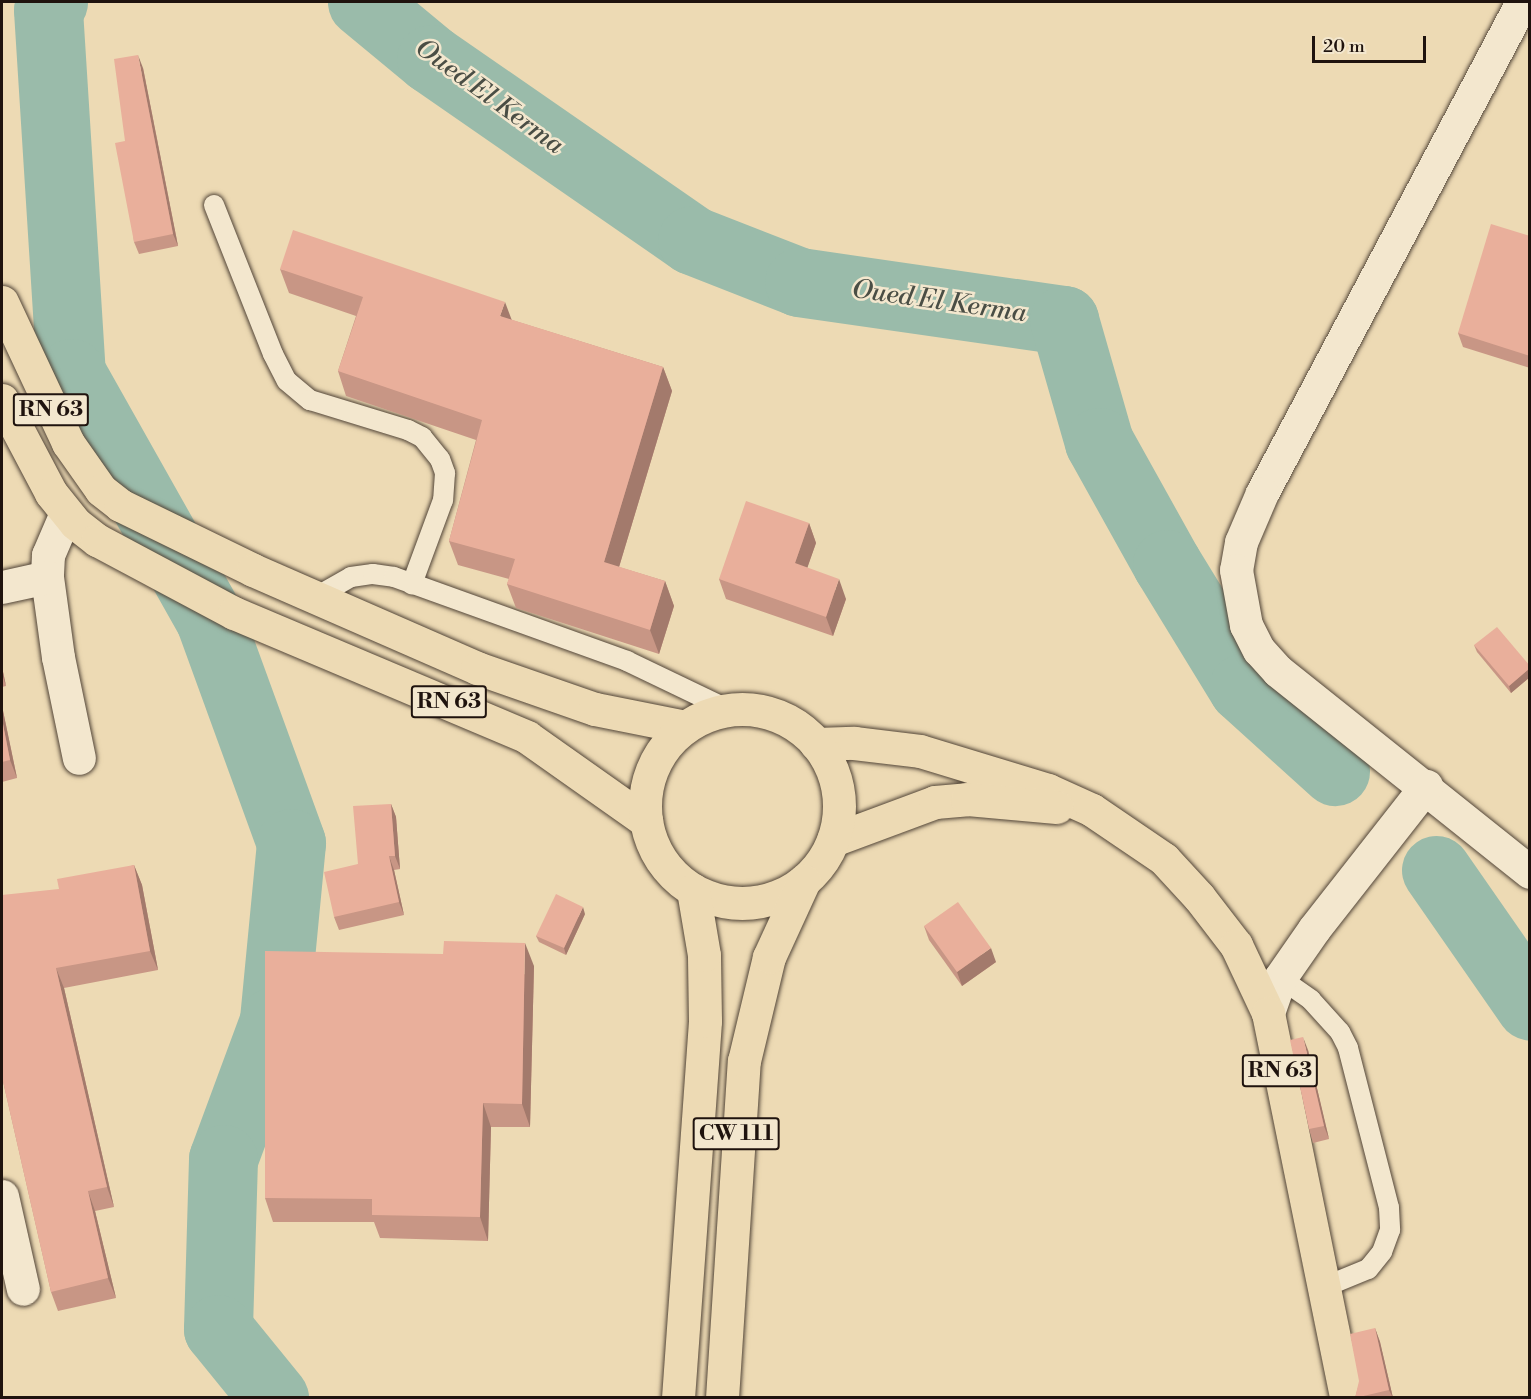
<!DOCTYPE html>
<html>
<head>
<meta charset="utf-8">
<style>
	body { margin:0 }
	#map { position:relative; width:1531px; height:1399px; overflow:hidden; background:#eddab4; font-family:"Libre Bodoni",serif }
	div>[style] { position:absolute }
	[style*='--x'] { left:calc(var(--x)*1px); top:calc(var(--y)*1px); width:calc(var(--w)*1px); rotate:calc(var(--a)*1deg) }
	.river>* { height:69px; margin:-34.5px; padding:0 34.5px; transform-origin:34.5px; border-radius:34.5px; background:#9abbaa }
	.roads { filter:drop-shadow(0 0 2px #524538) drop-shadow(0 0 2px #524538) }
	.lane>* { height:20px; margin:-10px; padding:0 10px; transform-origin:10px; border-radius:10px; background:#f3e7ce }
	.street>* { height:33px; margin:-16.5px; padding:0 16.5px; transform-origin:16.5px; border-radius:16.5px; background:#f3e7ce }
	.secondary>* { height:33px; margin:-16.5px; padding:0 16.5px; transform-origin:16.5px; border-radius:16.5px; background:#f3e7ce }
	.primary>* { height:33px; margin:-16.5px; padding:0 16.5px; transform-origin:16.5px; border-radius:16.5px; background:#eddab4 }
	.highway>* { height:33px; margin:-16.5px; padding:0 16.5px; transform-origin:16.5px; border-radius:16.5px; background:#eddab4 }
	.highway>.ring { margin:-16.5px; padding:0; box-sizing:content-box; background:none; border:33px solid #eddab4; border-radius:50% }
	.wall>* { inset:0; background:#c89685 }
	.shaded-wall>* { inset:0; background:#a37a6c }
	.building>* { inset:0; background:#e9af9b }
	span { translate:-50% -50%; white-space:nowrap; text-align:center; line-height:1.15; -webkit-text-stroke:5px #f3e7ce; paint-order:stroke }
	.shield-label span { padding:2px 4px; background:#f3e7ce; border:2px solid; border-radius:4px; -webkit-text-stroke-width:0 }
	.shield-label { font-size:22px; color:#1f130e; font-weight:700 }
	.water-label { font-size:26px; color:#4a4e45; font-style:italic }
	.frame { position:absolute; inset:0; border:3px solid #1f130e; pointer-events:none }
	.scale { position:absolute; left:1312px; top:36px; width:114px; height:27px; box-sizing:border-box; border:3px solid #1f130e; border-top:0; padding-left:8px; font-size:18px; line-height:21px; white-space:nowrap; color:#1f130e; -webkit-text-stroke:4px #f3e7ce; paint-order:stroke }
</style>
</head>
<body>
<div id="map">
	<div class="river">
		<i style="--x:53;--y:2;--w:9;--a:122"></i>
		<i style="--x:48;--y:10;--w:364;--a:86.4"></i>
		<i style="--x:71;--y:373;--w:283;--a:60.6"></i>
		<i style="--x:210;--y:620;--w:237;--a:70"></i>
		<i style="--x:291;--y:843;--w:179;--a:95.5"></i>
		<i style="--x:274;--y:1021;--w:147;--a:110.3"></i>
		<i style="--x:223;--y:1159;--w:170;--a:91.7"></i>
		<i style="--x:218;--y:1329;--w:89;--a:50.9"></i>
		<i style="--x:362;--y:2;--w:89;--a:39.6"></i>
		<i style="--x:431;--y:59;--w:318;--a:34.7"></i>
		<i style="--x:692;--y:240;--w:115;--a:21.4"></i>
		<i style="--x:799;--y:282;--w:268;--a:8.2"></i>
		<i style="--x:1064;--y:320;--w:127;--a:74"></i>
		<i style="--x:1099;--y:442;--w:140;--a:60.9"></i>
		<i style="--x:1167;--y:564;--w:145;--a:58.5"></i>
		<i style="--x:1243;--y:688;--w:124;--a:42.1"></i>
		<i style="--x:1436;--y:870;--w:165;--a:55.2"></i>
	</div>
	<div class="roads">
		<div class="lane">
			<i style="--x:214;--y:205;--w:160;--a:68.4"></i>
			<i style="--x:273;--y:354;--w:30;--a:63"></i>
			<i style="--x:287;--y:381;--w:30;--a:40"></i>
			<i style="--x:310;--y:400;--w:102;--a:17"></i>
			<i style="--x:408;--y:430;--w:16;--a:27"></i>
			<i style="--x:422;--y:437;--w:28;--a:51"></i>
			<i style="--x:440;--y:459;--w:15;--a:70"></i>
			<i style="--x:445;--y:473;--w:27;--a:94"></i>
			<i style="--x:443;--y:500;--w:90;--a:110.3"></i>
			<i style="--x:316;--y:597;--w:40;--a:-29.7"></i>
			<i style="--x:351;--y:577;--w:22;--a:-8"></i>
			<i style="--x:373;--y:574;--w:21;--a:8"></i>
			<i style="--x:394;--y:577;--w:248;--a:19.8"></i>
			<i style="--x:627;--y:661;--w:113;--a:25.7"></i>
			<i style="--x:1280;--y:978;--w:38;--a:35"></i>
			<i style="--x:1311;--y:1000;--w:43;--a:47.8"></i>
			<i style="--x:1340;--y:1032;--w:18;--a:63"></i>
			<i style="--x:1348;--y:1048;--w:165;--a:75.6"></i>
			<i style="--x:1389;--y:1208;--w:22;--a:87"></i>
			<i style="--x:1390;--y:1230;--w:23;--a:110"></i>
			<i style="--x:1382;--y:1252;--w:22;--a:129"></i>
			<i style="--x:1368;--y:1269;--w:50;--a:157.6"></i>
		</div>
		<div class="street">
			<i style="--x:66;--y:513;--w:46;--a:113.2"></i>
			<i style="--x:48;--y:555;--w:22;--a:93"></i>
			<i style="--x:47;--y:577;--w:81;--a:82.2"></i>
			<i style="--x:58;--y:657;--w:103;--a:78.3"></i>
			<i style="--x:2;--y:587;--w:46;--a:-12.5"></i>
			<i style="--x:2;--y:1196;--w:95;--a:77.3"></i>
		</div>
		<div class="secondary">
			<i style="--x:1522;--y:2;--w:556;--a:117.9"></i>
			<i style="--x:1262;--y:493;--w:53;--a:113.2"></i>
			<i style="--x:1241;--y:542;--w:28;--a:100"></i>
			<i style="--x:1236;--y:570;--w:56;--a:79.7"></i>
			<i style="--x:1246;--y:625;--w:28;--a:63"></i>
			<i style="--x:1259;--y:650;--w:28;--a:48"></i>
			<i style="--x:1278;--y:671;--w:322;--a:38.6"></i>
			<i style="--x:1268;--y:1013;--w:37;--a:-71"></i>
			<i style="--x:1280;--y:978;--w:60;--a:-55.2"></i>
			<i style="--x:1314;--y:929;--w:182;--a:-51.9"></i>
		</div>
		<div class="primary">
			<i style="--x:816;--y:744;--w:38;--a:-2"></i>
			<i style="--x:854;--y:743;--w:66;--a:6.9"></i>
			<i style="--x:920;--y:751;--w:134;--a:16.9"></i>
			<i style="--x:1048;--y:790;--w:48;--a:24.4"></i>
			<i style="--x:1092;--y:810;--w:87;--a:34.2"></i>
			<i style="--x:1164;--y:859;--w:52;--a:47.4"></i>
			<i style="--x:1199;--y:897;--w:61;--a:52.4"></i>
			<i style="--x:1236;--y:945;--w:75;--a:64.8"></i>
			<i style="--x:1268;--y:1013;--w:393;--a:78.5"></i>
			<i style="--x:833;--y:840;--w:109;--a:-20.4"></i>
			<i style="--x:935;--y:802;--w:32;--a:-5"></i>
			<i style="--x:967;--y:799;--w:90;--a:5.1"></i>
		</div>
		<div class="highway">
			<i style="--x:2;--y:302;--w:156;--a:64.9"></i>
			<i style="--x:68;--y:443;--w:57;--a:54.9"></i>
			<i style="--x:101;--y:490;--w:24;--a:38"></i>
			<i style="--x:120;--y:505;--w:148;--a:26"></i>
			<i style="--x:253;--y:570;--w:244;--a:23.6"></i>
			<i style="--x:477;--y:668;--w:125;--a:19.2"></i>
			<i style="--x:595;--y:709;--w:92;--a:11.3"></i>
			<i style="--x:2;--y:400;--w:105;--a:62.2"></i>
			<i style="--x:51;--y:493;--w:38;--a:51"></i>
			<i style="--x:75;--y:523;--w:28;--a:38"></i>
			<i style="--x:97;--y:540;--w:155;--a:28.1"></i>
			<i style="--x:234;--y:613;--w:318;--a:22.9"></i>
			<i style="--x:527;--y:737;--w:146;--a:35.2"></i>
			<i class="ring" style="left:645px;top:709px;width:161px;height:161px"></i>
			<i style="--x:678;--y:1398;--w:378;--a:-85.9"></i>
			<i style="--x:705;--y:1021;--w:66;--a:-90.9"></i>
			<i style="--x:704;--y:955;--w:66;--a:-99.6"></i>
			<i style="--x:722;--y:1398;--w:338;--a:-86.3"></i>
			<i style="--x:744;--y:1061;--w:107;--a:-76.5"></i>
			<i style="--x:769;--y:957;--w:84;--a:-65.3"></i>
		</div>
	</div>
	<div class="wall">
		<i style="clip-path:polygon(143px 68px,178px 246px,139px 254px,134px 242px,125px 141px)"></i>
		<i style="clip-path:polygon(1530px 236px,1530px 368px,1463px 347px,1458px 333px)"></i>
		<i style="clip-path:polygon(280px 269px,512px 320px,663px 367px,672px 391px,619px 567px,665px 581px,674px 606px,659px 654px,516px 608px,507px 584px,509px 579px,458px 565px,449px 541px,476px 440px,346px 396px,338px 371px,356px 316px,289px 293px)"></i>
		<i style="clip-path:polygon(809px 523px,816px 543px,807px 568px,846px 599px,833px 636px,726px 599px,719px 579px)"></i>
		<i style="clip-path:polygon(1474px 645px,1530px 666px,1530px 677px,1511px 693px,1477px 652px)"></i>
		<i style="clip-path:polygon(2px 667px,6px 686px,2px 687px)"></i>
		<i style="clip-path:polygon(2px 706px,17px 778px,2px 782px)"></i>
		<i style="clip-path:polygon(391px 804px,396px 817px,400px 869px,394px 870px,404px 915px,339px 930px,334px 917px,358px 864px)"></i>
		<i style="clip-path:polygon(134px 865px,142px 885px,158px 970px,64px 988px,114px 1207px,95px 1211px,116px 1298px,58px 1311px,51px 1292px,2px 1077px,59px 889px)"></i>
		<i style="clip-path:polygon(585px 914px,566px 955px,539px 942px,536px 936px)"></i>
		<i style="clip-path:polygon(924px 926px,996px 962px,962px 986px,929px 940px)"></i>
		<i style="clip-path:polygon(534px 966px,530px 1127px,491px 1127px,488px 1241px,380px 1238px,374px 1222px,273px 1222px,265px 1198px)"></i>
		<i style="clip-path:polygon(1308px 1050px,1329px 1139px,1313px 1143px,1309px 1129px)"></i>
		<i style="clip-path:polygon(1375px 1328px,1380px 1342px,1393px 1398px,1355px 1398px)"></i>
	</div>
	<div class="shaded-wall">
		<i style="clip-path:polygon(138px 55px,143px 68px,178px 246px,173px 234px)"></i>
		<i style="clip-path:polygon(505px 302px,514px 326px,500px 316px)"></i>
		<i style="clip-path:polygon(663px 367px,672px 391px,613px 587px,604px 562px)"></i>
		<i style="clip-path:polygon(809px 523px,816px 543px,802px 583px,795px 563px)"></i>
		<i style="clip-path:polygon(839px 579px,846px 599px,833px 636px,826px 617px)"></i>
		<i style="clip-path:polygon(665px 581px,674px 606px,659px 654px,650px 630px)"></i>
		<i style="clip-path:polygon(2px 667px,6px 686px,2px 674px)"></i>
		<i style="clip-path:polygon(1530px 668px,1530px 677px,1511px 693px,1509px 686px)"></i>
		<i style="clip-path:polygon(2px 706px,17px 778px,10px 760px,2px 719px)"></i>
		<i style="clip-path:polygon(391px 804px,396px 817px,400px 869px,395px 856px)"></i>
		<i style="clip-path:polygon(389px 856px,394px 870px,404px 915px,399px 902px)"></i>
		<i style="clip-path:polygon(134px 865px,142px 885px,158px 970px,150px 951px)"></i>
		<i style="clip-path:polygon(583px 907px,585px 914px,566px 955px,564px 948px)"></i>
		<i style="clip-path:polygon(525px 943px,534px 966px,530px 1127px,522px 1104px)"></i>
		<i style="clip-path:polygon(991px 948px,996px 962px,962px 986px,957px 972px)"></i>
		<i style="clip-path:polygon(56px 968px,64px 988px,114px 1207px,107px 1187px)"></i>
		<i style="clip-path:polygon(1303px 1037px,1308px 1050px,1329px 1139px,1324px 1126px)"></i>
		<i style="clip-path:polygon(483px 1103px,491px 1127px,488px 1241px,480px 1217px)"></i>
		<i style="clip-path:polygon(88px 1191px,95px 1211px,116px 1298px,108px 1278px)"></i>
		<i style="clip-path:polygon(1375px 1328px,1380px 1342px,1393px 1398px,1389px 1390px)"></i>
	</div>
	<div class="building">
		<i style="clip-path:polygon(138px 55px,173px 234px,134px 242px,115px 143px,125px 141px,114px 59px)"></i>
		<i style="clip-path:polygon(1491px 224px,1530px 236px,1530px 356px,1458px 333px)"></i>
		<i style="clip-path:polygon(293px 230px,505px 302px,500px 316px,663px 367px,604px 562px,665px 581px,650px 630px,507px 584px,515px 559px,449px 541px,482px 420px,338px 371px,363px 297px,280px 269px)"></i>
		<i style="clip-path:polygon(746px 501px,809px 523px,795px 563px,839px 579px,826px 617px,719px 579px)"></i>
		<i style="clip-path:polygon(1497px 627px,1530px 666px,1530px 668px,1509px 686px,1474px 645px)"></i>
		<i style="clip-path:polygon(2px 719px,10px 760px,2px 762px)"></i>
		<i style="clip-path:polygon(391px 804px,395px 856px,389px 856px,399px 902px,334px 917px,324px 872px,358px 864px,353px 806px)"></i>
		<i style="clip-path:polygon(134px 865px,150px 951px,56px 968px,107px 1187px,88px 1191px,108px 1278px,51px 1292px,2px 1077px,2px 895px,59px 889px,57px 879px)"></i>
		<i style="clip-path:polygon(556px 894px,583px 907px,564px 948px,536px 936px)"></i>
		<i style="clip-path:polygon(958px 902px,991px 948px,957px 972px,924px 926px)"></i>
		<i style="clip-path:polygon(444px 941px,525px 943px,522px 1104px,483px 1103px,480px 1217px,372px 1215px,372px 1199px,265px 1198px,265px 951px,443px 954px)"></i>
		<i style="clip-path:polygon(1303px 1037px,1324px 1126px,1309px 1129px,1290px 1040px)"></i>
		<i style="clip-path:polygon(1375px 1328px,1389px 1390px,1355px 1398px,1359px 1381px,1350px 1334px)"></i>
	</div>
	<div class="shield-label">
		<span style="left:51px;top:410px">RN 63</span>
		<span style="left:449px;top:702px">RN 63</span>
		<span style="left:1280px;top:1071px">RN 63</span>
		<span style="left:736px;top:1134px">CW 111</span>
	</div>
	<div class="water-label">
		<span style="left:489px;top:97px;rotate:36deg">Oued El Kerma</span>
		<span style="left:939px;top:302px;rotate:8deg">Oued El Kerma</span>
	</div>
	<div class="frame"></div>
	<div class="scale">20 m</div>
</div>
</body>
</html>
